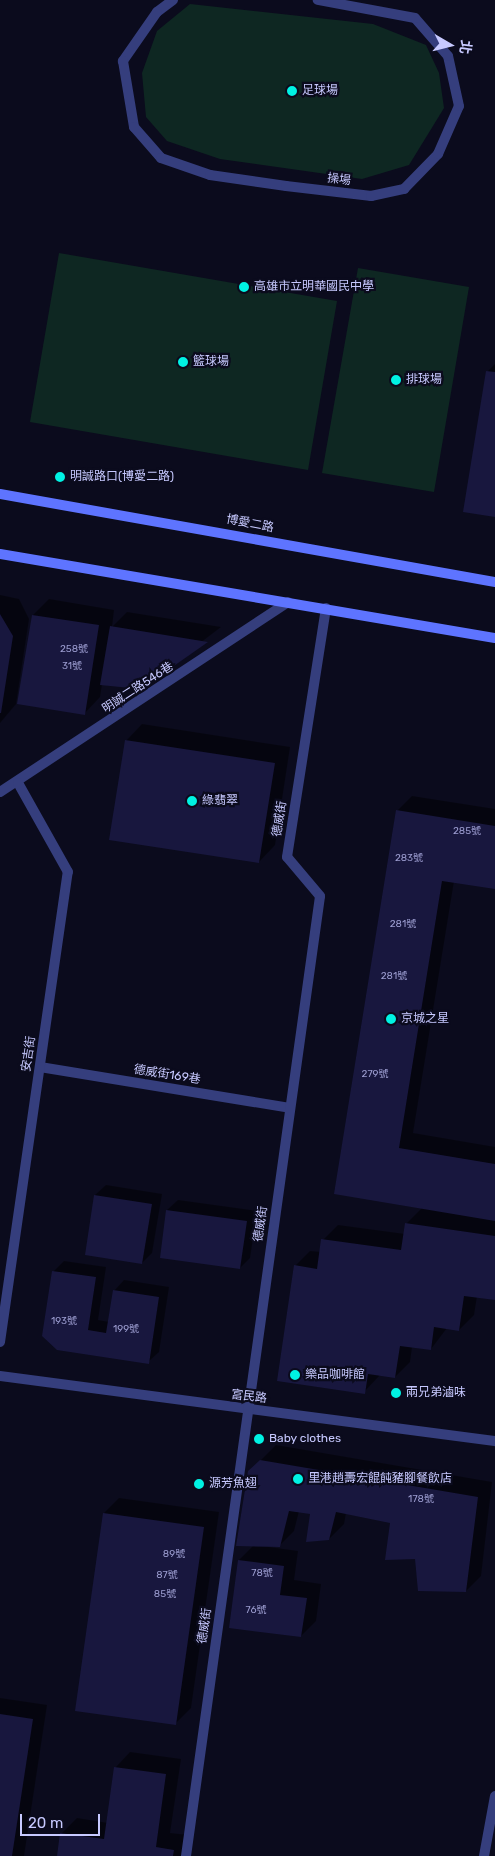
<!DOCTYPE html>
<html>
<head>
<meta charset="utf-8">
<style>
	body { margin:0 }
	#map { position:relative; width:495px; height:1856px; overflow:hidden; background:#0b0b1d; font-family:Rubik,"Noto Sans TC",sans-serif }
	div>[style] { position:absolute }
	[style*='--x'] { left:calc(var(--x)*1px); top:calc(var(--y)*1px); width:calc(var(--w)*1px); rotate:calc(var(--a)*1deg) }
	.green>* { inset:0; background:#0e2722 }
	.shadow>* { inset:0; background:#0007 }
	.building>* { inset:0; background:#18173e }
	.service>* { height:10px; margin:-5px; padding:0 5px; transform-origin:5px; border-radius:5px; background:#353e7d }
	.pedestrian>* { height:10px; margin:-5px; padding:0 5px; transform-origin:5px; border-radius:5px; background:#353e7d }
	.minor>* { height:10px; margin:-5px; padding:0 5px; transform-origin:5px; border-radius:5px; background:#353e7d }
	.secondary>* { height:10px; margin:-5px; padding:0 5px; transform-origin:5px; border-radius:5px; background:#5e74ff }
	.dots>* { width:14px; height:14px; translate:-50% -50%; box-sizing:border-box; border:2px solid #0b0b1d; border-radius:50% }
	span { translate:-50% -50%; white-space:nowrap; text-align:center; line-height:1.15; -webkit-text-stroke:4.5px #0b0b1d; paint-order:stroke }
	.number-label { font-size:10px; color:#9b9ccf }
	.number-label span { -webkit-text-stroke-width:0 }
	.poi-label { font-size:12px; color:#c7c9ff }
	.left { translate:0 -50%; text-align:left }
	.street-label { font-size:12px; color:#c7c9ff }
	.north { position:absolute; left:425px; top:20px; width:50px; height:50px; -webkit-text-stroke:4px #0b0b1d; paint-order:stroke; rotate:98deg; font-size:14px; font-weight:700; line-height:20px; text-align:center; color:#c7c9ff }
	.north::after { content:''; display:block; margin:auto; width:18px; height:22px; background:#c7c9ff; clip-path:polygon(50% 0,100% 100%,50% 72%,0 100%) }
	.scale { position:absolute; left:20px; top:1814px; width:80px; height:22px; box-sizing:border-box; border:2px solid #c7c9ff; border-top:0; padding-left:6px; font-size:15px; line-height:18px; white-space:nowrap; color:#c7c9ff; -webkit-text-stroke:4px #0b0b1d; paint-order:stroke }
</style>
</head>
<body>
<div id="map">
	<div class="green">
		<i style="clip-path:polygon(190px 4px,373px 24px,426px 45px,439px 73px,444px 108px,409px 165px,362px 179px,220px 159px,167px 141px,146px 117px,142px 73px,157px 31px)"></i>
		<i style="clip-path:polygon(59px 253px,337px 301px,308px 470px,30px 422px)"></i>
		<i style="clip-path:polygon(358px 268px,469px 287px,434px 492px,322px 473px)"></i>
	</div>
	<div class="shadow">
		<i style="clip-path:polygon(495px 364px,495px 516px,488px 371px)"></i>
		<i style="clip-path:polygon(0 595px,19px 599px,29px 619px,16px 704px,0 723px)"></i>
		<i style="clip-path:polygon(49px 599px,114px 610px,112px 627px,127px 612px,221px 627px,141px 688px,102px 684px,100px 697px,84px 714px,33px 615px)"></i>
		<i style="clip-path:polygon(142px 724px,290px 747px,275px 845px,259px 862px,126px 741px)"></i>
		<i style="clip-path:polygon(412px 796px,495px 809px,495px 888px,454px 881px,413px 1133px,495px 1147px,495px 1299px,477px 1296px,474px 1315px,459px 1330px,447px 1328px,431px 1349px,412px 1347px,410px 1362px,395px 1377px,380px 1375px,364px 1392px,295px 1266px,310px 1251px,321px 1252px,323px 1240px,338px 1225px,405px 1234px,406px 1224px,422px 1208px,335px 1193px,397px 811px)"></i>
		<i style="clip-path:polygon(106px 1185px,162px 1194px,152px 1253px,142px 1263px,95px 1195px)"></i>
		<i style="clip-path:polygon(178px 1200px,257px 1211px,250px 1258px,240px 1268px,167px 1210px)"></i>
		<i style="clip-path:polygon(64px 1261px,106px 1267px,98px 1320px,109px 1322px,114px 1291px,124px 1280px,169px 1287px,159px 1352px,148px 1362px,57px 1348px,54px 1271px)"></i>
		<i style="clip-path:polygon(276px 1445px,492px 1482px,481px 1576px,466px 1591px,416px 1558px,391px 1522px,346px 1513px,344px 1524px,329px 1539px,311px 1513px,299px 1511px,294px 1531px,279px 1546px,269px 1547px,298px 1551px,294px 1580px,321px 1584px,316px 1621px,301px 1636px,239px 1560px,254px 1545px,249px 1472px)"></i>
		<i style="clip-path:polygon(119px 1498px,219px 1512px,191px 1708px,176px 1723px,104px 1513px)"></i>
		<i style="clip-path:polygon(0 1698px,47px 1705px,24px 1856px,0 1856px)"></i>
		<i style="clip-path:polygon(130px 1752px,181px 1759px,170px 1833px,188px 1835px,185px 1856px,58px 1856px,62px 1833px,77px 1818px,108px 1823px,116px 1767px)"></i>
	</div>
	<div class="building">
		<i style="clip-path:polygon(486px 371px,495px 372px,495px 517px,463px 512px)"></i>
		<i style="clip-path:polygon(0 614px,13px 636px,1px 713px,0 713px)"></i>
		<i style="clip-path:polygon(32px 615px,99px 625px,85px 715px,17px 704px)"></i>
		<i style="clip-path:polygon(110px 626px,208px 642px,141px 689px,100px 685px)"></i>
		<i style="clip-path:polygon(125px 740px,275px 763px,259px 863px,109px 840px)"></i>
		<i style="clip-path:polygon(396px 810px,495px 826px,495px 889px,442px 881px,399px 1148px,495px 1164px,495px 1221px,334px 1194px)"></i>
		<i style="clip-path:polygon(94px 1195px,152px 1204px,142px 1264px,85px 1255px)"></i>
		<i style="clip-path:polygon(166px 1210px,247px 1221px,240px 1269px,160px 1258px)"></i>
		<i style="clip-path:polygon(405px 1223px,495px 1236px,495px 1300px,464px 1296px,459px 1331px,434px 1327px,431px 1350px,400px 1346px,395px 1378px,368px 1374px,365px 1394px,277px 1381px,294px 1265px,317px 1269px,321px 1239px,401px 1250px)"></i>
		<i style="clip-path:polygon(52px 1271px,96px 1277px,88px 1330px,106px 1333px,113px 1290px,159px 1297px,149px 1364px,57px 1350px,42px 1336px)"></i>
		<i style="clip-path:polygon(260px 1460px,478px 1497px,466px 1592px,418px 1591px,415px 1559px,385px 1560px,390px 1523px,336px 1512px,329px 1540px,306px 1542px,310px 1514px,289px 1511px,280px 1547px,236px 1546px,248px 1471px)"></i>
		<i style="clip-path:polygon(103px 1513px,204px 1527px,176px 1725px,75px 1711px)"></i>
		<i style="clip-path:polygon(238px 1560px,284px 1566px,280px 1595px,307px 1598px,301px 1637px,229px 1628px)"></i>
		<i style="clip-path:polygon(0 1714px,33px 1719px,12px 1856px,0 1856px)"></i>
		<i style="clip-path:polygon(114px 1767px,166px 1774px,156px 1847px,174px 1850px,173px 1856px,57px 1856px,60px 1833px,104px 1839px)"></i>
	</div>
	<div class="service">
		<i style="--x:0;--y:792;--w:345;--a:-33.4"></i>
		<i style="--x:320;--y:896;--w:51;--a:-130.2"></i>
		<i style="--x:287;--y:857;--w:252;--a:-81.1"></i>
		<i style="--x:40;--y:1067;--w:253;--a:9.3"></i>
	</div>
	<div class="pedestrian">
		<i style="--x:173;--y:0;--w:20;--a:143"></i>
		<i style="--x:157;--y:12;--w:60;--a:124.8"></i>
		<i style="--x:123;--y:61;--w:67;--a:80.5"></i>
		<i style="--x:134;--y:127;--w:41;--a:48.9"></i>
		<i style="--x:161;--y:158;--w:52;--a:19.1"></i>
		<i style="--x:210;--y:175;--w:77;--a:8.2"></i>
		<i style="--x:286;--y:186;--w:86;--a:6.7"></i>
		<i style="--x:371;--y:196;--w:34;--a:-12"></i>
		<i style="--x:404;--y:189;--w:49;--a:-45.8"></i>
		<i style="--x:438;--y:154;--w:52;--a:-66.4"></i>
		<i style="--x:459;--y:106;--w:51;--a:-102.4"></i>
		<i style="--x:448;--y:56;--w:50;--a:-131"></i>
		<i style="--x:415;--y:18;--w:99;--a:-169.5"></i>
	</div>
	<div class="minor">
		<i style="--x:0;--y:1342;--w:475;--a:-81.8"></i>
		<i style="--x:68;--y:872;--w:102;--a:-119.3"></i>
		<i style="--x:0;--y:1376;--w:499;--a:7.5"></i>
		<i style="--x:186;--y:1856;--w:969;--a:-82.05"></i>
		<i style="--x:484;--y:1856;--w:61;--a:-79.6"></i>
	</div>
	<div class="secondary">
		<i style="--x:0;--y:494;--w:503;--a:10.08"></i>
		<i style="--x:0;--y:554;--w:502;--a:9.63"></i>
	</div>
	<div class="dots">
		<i style="left:292px;top:91px;background:#00f2e3"></i>
		<i style="left:244px;top:287px;background:#00f2e3"></i>
		<i style="left:183px;top:362px;background:#00f2e3"></i>
		<i style="left:396px;top:380px;background:#00f2e3"></i>
		<i style="left:60px;top:477px;background:#00f2e3"></i>
		<i style="left:192px;top:801px;background:#00f2e3"></i>
		<i style="left:391px;top:1019px;background:#00f2e3"></i>
		<i style="left:295px;top:1375px;background:#00f2e3"></i>
		<i style="left:396px;top:1393px;background:#00f2e3"></i>
		<i style="left:259px;top:1439px;background:#00f2e3"></i>
		<i style="left:298px;top:1479px;background:#00f2e3"></i>
		<i style="left:199px;top:1484px;background:#00f2e3"></i>
	</div>
	<div class="number-label">
		<span style="left:74px;top:650px">258號</span>
		<span style="left:72px;top:667px">31號</span>
		<span style="left:467px;top:832px">285號</span>
		<span style="left:409px;top:859px">283號</span>
		<span style="left:403px;top:925px">281號</span>
		<span style="left:394px;top:977px">281號</span>
		<span style="left:375px;top:1075px">279號</span>
		<span style="left:64px;top:1322px">193號</span>
		<span style="left:126px;top:1330px">199號</span>
		<span style="left:421px;top:1500px">178號</span>
		<span style="left:174px;top:1555px">89號</span>
		<span style="left:262px;top:1574px">78號</span>
		<span style="left:167px;top:1576px">87號</span>
		<span style="left:165px;top:1595px">85號</span>
		<span style="left:256px;top:1611px">76號</span>
	</div>
	<div class="poi-label">
		<span class="left" style="left:302px;top:91px">足球場</span>
		<span class="left" style="left:254px;top:287px">高雄市立明華國民中學</span>
		<span class="left" style="left:193px;top:362px">籃球場</span>
		<span class="left" style="left:406px;top:380px">排球場</span>
		<span class="left" style="left:70px;top:477px">明誠路口(博愛二路)</span>
		<span class="left" style="left:202px;top:801px">綠翡翠</span>
		<span class="left" style="left:401px;top:1019px">京城之星</span>
		<span class="left" style="left:305px;top:1375px">樂品咖啡館</span>
		<span class="left" style="left:406px;top:1393px">兩兄弟滷味</span>
		<span class="left" style="left:269px;top:1439px">Baby clothes</span>
		<span class="left" style="left:308px;top:1479px">里港趙壽宏餛飩豬腳餐飲店</span>
		<span class="left" style="left:209px;top:1484px">源芳魚翅</span>
	</div>
	<div class="street-label">
		<span style="left:339px;top:180px;rotate:7deg">操場</span>
		<span style="left:250px;top:524px;rotate:11deg">博愛二路</span>
		<span style="left:138px;top:688px;rotate:-33deg">明誠二路546巷</span>
		<span style="left:280px;top:819px;rotate:-81deg">德威街</span>
		<span style="left:29px;top:1054px;rotate:-82deg">安吉街</span>
		<span style="left:167px;top:1075px;rotate:9deg">德威街169巷</span>
		<span style="left:261px;top:1224px;rotate:-82deg">德威街</span>
		<span style="left:249px;top:1397px;rotate:7deg">富民路</span>
		<span style="left:205px;top:1626px;rotate:-82deg">德威街</span>
	</div>
	<div class="north">北</div>
	<div class="scale">20 m</div>
</div>
</body>
</html>
